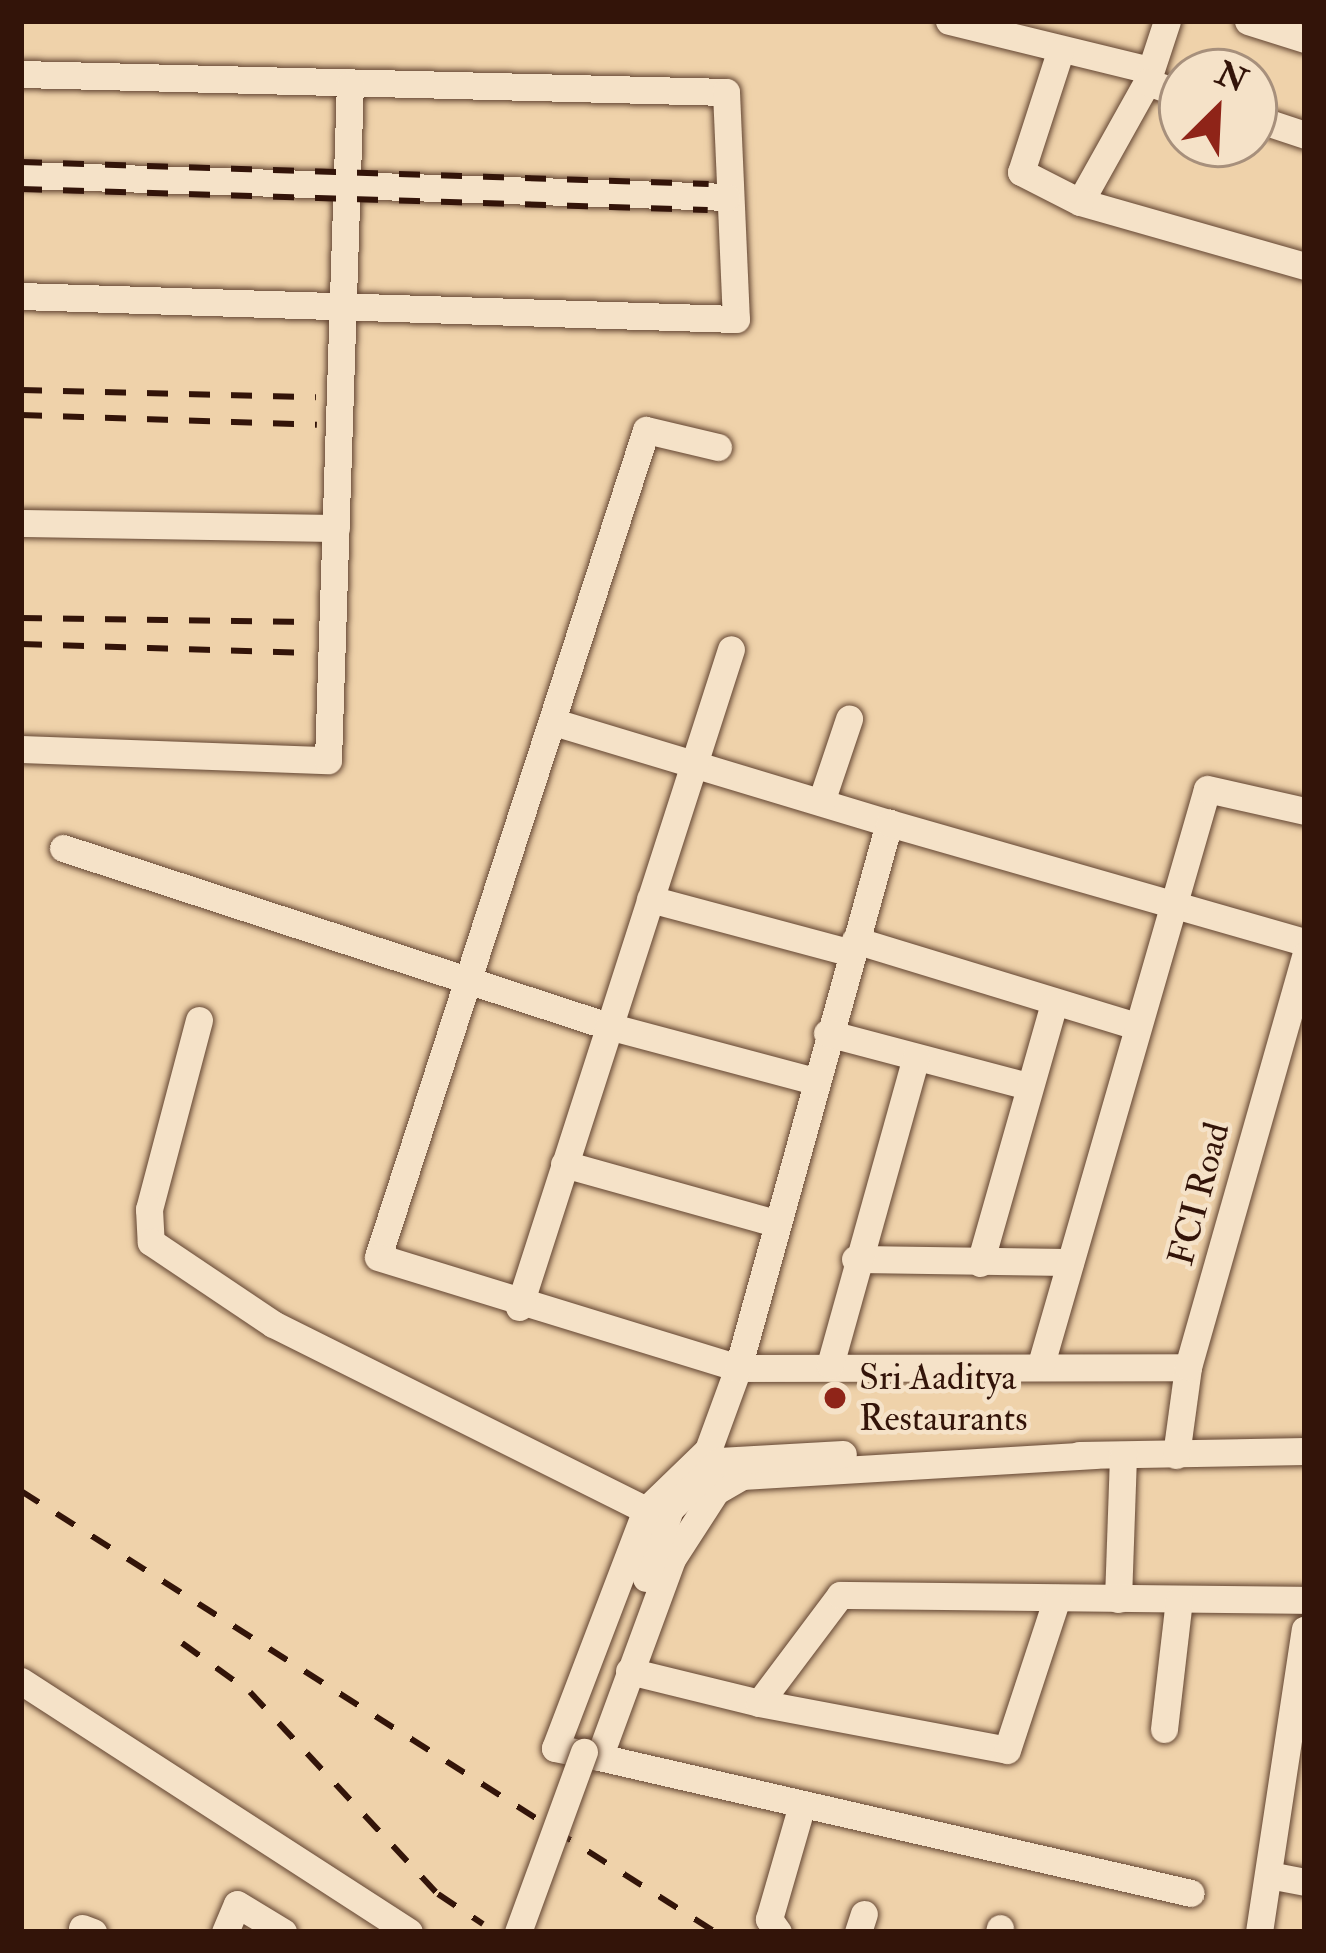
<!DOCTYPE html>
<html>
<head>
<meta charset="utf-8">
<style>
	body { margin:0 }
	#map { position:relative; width:1326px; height:1953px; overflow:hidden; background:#efd2aa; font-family:"IM FELL Double Pica",serif }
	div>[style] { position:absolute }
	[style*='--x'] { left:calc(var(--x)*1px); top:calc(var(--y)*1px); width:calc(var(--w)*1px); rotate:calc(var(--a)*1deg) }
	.roads { filter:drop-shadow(0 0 3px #624431) drop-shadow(0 0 3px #624431) }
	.minor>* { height:27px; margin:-13.5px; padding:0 13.5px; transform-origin:13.5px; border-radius:13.5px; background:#f5e2c8 }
	.rail>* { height:6px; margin-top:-3px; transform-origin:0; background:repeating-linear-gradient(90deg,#331409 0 21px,transparent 0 42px) }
	.bridges { filter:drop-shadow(0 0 3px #624431) drop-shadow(0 0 3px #624431) }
	.minor-bridge>* { height:27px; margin:-13.5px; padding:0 13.5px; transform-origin:13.5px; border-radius:13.5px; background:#f5e2c8 }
	.dots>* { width:33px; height:33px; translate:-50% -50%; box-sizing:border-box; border:6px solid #f5e2c8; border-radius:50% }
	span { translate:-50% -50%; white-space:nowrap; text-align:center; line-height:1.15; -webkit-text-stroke:9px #f5e2c8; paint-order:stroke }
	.street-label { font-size:36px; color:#331409 }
	.poi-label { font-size:36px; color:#331409 }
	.left { translate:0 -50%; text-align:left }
	.frame { position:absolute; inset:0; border:24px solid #331409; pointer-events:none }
	.north { position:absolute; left:1158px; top:48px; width:120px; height:120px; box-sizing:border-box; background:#f5e2c8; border:3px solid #a7907c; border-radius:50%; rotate:24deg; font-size:33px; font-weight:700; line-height:48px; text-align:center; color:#331409 }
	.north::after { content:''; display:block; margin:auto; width:42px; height:54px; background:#8f2418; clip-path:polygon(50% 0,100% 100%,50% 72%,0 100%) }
</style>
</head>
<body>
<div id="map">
	<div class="roads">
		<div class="minor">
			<i style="--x:949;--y:21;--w:207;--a:13.7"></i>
			<i style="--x:1167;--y:21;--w:64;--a:108.2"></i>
			<i style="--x:1147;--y:82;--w:137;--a:119.2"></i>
			<i style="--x:1080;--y:202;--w:234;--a:15.9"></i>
			<i style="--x:1248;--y:21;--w:60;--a:17.5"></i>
			<i style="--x:1060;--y:52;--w:126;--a:108"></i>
			<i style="--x:1021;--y:172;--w:66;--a:27"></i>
			<i style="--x:21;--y:74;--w:705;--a:1.46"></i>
			<i style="--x:726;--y:92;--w:227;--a:87.5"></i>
			<i style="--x:736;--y:319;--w:715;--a:-178.16"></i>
			<i style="--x:1147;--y:82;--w:37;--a:19"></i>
			<i style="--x:1254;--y:118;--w:54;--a:18.4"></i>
			<i style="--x:21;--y:175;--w:706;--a:1.78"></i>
			<i style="--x:718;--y:447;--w:74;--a:-166.7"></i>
			<i style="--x:646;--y:430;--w:869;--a:107.96"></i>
			<i style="--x:378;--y:1257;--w:377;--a:17.1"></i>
			<i style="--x:738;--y:1368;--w:450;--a:-0.1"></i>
			<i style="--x:21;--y:523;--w:315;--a:0.9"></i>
			<i style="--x:554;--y:722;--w:350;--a:16.8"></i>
			<i style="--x:21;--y:749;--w:307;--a:2.1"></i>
			<i style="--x:328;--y:760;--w:676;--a:-88.14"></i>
			<i style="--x:821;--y:802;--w:88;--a:-71.4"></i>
			<i style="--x:63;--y:848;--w:573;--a:18.09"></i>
			<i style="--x:608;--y:1026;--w:213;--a:14.9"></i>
			<i style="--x:650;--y:899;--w:208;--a:15"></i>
			<i style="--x:855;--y:940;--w:294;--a:17"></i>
			<i style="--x:199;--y:1020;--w:196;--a:104.8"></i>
			<i style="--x:149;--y:1209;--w:33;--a:87"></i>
			<i style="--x:151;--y:1242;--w:147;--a:33.9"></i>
			<i style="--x:273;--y:1324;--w:417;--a:26.5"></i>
			<i style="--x:646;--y:1510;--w:86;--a:-44.1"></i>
			<i style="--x:708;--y:1450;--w:87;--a:-69.9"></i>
			<i style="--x:738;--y:1368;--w:566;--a:-74.51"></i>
			<i style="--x:889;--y:823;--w:433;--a:16"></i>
			<i style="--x:827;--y:1033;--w:204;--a:14.8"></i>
			<i style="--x:564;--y:1164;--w:216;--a:15.6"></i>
			<i style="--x:855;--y:1259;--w:215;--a:0.8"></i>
			<i style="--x:980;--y:1263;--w:270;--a:-74.1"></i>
			<i style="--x:519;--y:1307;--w:691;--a:-72.14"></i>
			<i style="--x:1041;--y:1364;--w:598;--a:-73.9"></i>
			<i style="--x:1207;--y:789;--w:100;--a:12.7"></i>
			<i style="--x:830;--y:1365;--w:319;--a:-74.4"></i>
			<i style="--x:1079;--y:1455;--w:226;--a:-1"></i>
			<i style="--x:1095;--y:1455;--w:354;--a:176.6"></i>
			<i style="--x:742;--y:1476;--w:30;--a:150"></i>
			<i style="--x:716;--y:1491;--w:81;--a:122.9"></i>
			<i style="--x:672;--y:1559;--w:211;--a:110.2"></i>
			<i style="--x:599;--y:1757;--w:607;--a:12.94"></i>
			<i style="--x:1176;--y:1455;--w:89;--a:-82.2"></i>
			<i style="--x:1188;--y:1367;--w:428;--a:-74.1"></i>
			<i style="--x:646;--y:1578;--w:73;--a:-70.8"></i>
			<i style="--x:670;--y:1509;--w:69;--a:-44.4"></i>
			<i style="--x:719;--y:1461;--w:124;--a:-3.2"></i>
			<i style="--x:1118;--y:1599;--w:144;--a:-88"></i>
			<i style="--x:629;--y:1671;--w:134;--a:13.8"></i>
			<i style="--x:759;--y:1703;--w:135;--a:-53.1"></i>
			<i style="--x:840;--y:1595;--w:465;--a:0.6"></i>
			<i style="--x:21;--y:1681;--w:462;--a:32.9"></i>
			<i style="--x:759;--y:1703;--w:252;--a:10.7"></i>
			<i style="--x:1007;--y:1750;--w:160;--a:-71.8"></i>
			<i style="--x:1164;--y:1729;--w:130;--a:-83.4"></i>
			<i style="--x:599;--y:1757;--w:45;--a:-168.4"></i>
			<i style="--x:555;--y:1748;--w:255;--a:-69.1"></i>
			<i style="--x:1274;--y:1876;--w:32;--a:11"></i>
			<i style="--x:82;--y:1928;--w:12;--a:20"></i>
			<i style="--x:225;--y:1932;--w:30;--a:-67"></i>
			<i style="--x:237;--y:1904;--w:54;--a:31.3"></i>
			<i style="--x:778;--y:1932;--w:16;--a:-125"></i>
			<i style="--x:769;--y:1919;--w:119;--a:-73.9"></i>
			<i style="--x:858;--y:1932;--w:19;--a:-72"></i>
			<i style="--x:999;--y:1932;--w:4;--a:-76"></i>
			<i style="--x:1259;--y:1932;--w:306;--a:-81.4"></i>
		</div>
	</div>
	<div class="rail">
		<i style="--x:21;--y:162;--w:688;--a:1.83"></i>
		<i style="--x:21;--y:189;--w:687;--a:1.75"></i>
		<i style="--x:21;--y:390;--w:295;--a:1.4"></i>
		<i style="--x:21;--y:415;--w:296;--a:1.9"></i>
		<i style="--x:21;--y:618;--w:287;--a:0.8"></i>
		<i style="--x:21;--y:644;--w:289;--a:1.8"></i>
		<i style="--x:21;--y:1491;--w:822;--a:32.43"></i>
		<i style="--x:182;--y:1643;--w:84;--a:35.8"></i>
		<i style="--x:250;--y:1692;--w:276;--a:47.1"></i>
		<i style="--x:438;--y:1894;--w:54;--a:33.7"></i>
	</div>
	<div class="bridges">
		<div class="minor-bridge">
			<i style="--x:518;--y:1932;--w:192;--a:-69.9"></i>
		</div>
	</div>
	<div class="dots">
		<i style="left:835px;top:1398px;background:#8f2418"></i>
	</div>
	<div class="street-label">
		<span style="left:1199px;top:1194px;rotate:-75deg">FCI Road</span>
	</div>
	<div class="poi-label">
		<span class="left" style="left:859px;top:1398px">Sri Aaditya<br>Restaurants</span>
	</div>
	<div class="frame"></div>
	<div class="north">N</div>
</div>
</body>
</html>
